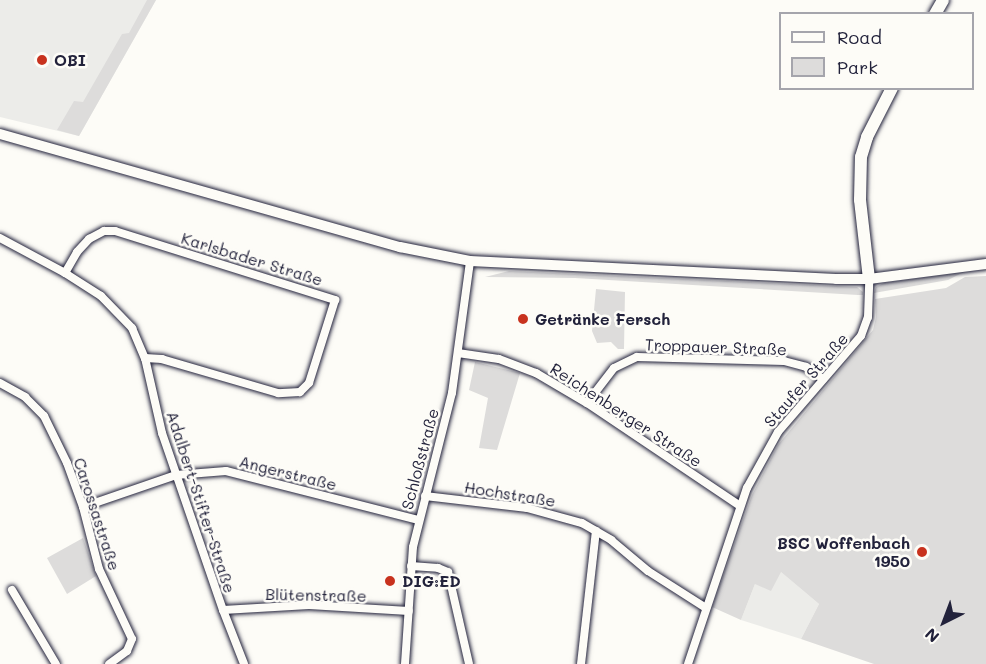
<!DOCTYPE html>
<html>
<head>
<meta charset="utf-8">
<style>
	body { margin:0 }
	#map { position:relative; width:986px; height:664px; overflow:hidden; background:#fdfcf7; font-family:Mali,sans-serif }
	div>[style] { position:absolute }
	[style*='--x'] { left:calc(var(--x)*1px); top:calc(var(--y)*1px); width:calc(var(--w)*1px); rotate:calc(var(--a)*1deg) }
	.built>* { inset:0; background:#ecece9 }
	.green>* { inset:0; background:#dddcdb }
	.roads { filter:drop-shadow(0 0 2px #22223b) drop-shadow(0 0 2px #22223b) }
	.street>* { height:8px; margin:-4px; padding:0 4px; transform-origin:4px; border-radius:4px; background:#fdfcf7 }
	.secondary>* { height:10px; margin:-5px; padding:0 5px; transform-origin:5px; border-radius:5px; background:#fdfcf7 }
	.primary>* { height:12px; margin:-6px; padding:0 6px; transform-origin:6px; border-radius:6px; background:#fdfcf7 }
	.dots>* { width:16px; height:16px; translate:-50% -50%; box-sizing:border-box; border:3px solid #fdfcf7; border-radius:50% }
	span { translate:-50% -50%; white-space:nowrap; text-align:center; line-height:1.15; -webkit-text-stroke:5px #fdfcf7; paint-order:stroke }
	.poi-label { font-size:16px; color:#22223b; font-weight:700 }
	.left { translate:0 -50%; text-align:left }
	.right { translate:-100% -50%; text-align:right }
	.street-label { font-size:16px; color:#22223b }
	.legend { position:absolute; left:779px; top:12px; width:195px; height:78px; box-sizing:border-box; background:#fdfcf7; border:2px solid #a5a5ac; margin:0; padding:8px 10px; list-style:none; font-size:18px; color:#22223b }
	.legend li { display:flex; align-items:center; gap:12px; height:30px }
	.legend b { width:30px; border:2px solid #a5a5ac }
	.north { position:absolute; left:914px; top:592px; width:60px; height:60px; -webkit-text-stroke:4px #fdfcf7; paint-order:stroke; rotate:222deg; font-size:16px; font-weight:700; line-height:24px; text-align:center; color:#22223b }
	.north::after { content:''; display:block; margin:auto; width:21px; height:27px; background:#22223b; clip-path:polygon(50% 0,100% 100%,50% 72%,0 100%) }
</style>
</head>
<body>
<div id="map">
	<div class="built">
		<i style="clip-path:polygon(0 0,156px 0,79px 136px,0 117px)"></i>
		<i style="clip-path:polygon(780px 571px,819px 604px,801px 639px,741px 620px,755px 584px)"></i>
	</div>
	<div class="green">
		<i style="clip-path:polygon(147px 0,156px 0,79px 136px,57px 130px,74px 101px,83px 102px,122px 34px,129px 33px)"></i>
		<i style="clip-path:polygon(509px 271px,857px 287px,863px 292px,863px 295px,858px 295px,575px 278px,485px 277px)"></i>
		<i style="clip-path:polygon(964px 272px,948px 280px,874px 293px,876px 287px,884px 283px)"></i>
		<i style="clip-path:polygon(986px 276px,986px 664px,874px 664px,801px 639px,819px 604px,781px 572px,771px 591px,755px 584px,741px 620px,712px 607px,752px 495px,778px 445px,873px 330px,876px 317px,875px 299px,946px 288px,965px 277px)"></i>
		<i style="clip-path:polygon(596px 289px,625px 292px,624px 349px,618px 349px,611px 342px,597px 343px,592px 331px)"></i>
		<i style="clip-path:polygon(475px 362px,520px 373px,497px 450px,479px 448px,488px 398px,469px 390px)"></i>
		<i style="clip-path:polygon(83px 538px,96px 576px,67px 594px,47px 558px)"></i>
	</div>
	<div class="roads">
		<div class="street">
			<i style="--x:0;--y:238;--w:74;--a:28.3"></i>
			<i style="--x:65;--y:273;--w:43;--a:32.6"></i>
			<i style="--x:101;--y:296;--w:45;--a:45.9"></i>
			<i style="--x:132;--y:328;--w:33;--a:67"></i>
			<i style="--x:145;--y:358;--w:77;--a:77.2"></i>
			<i style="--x:162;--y:433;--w:187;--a:71"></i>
			<i style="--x:223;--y:610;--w:58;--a:68.7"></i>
			<i style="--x:65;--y:273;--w:24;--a:-60"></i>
			<i style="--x:77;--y:252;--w:18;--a:-47"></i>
			<i style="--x:89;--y:239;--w:17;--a:-28"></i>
			<i style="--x:104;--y:231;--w:11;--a:0"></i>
			<i style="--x:115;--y:231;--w:231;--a:17.4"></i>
			<i style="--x:335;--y:300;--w:87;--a:107.4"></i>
			<i style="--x:309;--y:383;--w:13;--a:135"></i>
			<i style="--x:300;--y:392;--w:22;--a:177"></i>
			<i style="--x:278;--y:393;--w:121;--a:-163.7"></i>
			<i style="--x:162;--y:359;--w:17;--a:-177"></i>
			<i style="--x:458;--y:353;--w:41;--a:8.3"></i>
			<i style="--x:499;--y:359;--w:40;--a:21"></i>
			<i style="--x:536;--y:373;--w:59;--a:30.5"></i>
			<i style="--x:587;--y:403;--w:183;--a:33.9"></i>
			<i style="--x:0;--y:383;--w:29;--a:29"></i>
			<i style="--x:25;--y:397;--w:27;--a:45"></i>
			<i style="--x:44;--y:416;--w:52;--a:63.9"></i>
			<i style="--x:67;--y:463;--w:47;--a:70"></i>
			<i style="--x:83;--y:507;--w:64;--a:75.5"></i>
			<i style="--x:99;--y:569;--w:77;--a:64.8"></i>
			<i style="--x:132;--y:639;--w:13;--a:113"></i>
			<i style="--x:127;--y:651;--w:22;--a:144"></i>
			<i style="--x:587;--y:403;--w:44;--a:-52.4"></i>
			<i style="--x:614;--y:368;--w:25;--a:-26"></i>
			<i style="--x:637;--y:357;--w:147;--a:1.6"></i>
			<i style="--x:784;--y:361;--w:23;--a:15"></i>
			<i style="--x:806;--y:367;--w:21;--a:35"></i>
			<i style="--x:425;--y:496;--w:103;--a:6.7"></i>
			<i style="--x:527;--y:508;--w:57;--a:15.3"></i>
			<i style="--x:582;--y:523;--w:34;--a:30"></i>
			<i style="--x:611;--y:540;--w:48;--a:40"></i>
			<i style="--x:648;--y:571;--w:69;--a:32.5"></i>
			<i style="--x:83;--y:507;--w:98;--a:-19"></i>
			<i style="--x:176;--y:475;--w:50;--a:-4.6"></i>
			<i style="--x:226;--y:471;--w:198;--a:14.3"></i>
			<i style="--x:411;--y:566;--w:27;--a:4"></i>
			<i style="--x:438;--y:568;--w:11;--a:22"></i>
			<i style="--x:448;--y:572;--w:94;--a:77.1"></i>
			<i style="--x:12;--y:590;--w:86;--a:59.3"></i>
			<i style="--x:223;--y:610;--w:86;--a:-3.3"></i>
			<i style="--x:309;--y:605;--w:100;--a:3.4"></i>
			<i style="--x:405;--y:664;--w:117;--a:-86.1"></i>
			<i style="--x:413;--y:547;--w:159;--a:-75.8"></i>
			<i style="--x:452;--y:393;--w:133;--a:-82.2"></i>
			<i style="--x:581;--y:664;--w:134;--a:-83.6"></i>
			<i style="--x:688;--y:664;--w:186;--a:-71.5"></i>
			<i style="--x:747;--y:488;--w:64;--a:-61"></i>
			<i style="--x:778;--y:432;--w:127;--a:-49.2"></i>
			<i style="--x:861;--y:336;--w:20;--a:-70"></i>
			<i style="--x:868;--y:317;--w:38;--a:-88"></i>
		</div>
		<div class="secondary">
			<i style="--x:0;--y:134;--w:416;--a:15.8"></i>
			<i style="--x:400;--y:247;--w:71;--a:11.3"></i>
			<i style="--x:470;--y:261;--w:366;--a:2.8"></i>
			<i style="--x:836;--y:279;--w:33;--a:0"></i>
			<i style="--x:869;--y:279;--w:118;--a:-7.3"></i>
		</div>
		<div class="primary">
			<i style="--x:935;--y:14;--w:16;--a:-60"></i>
			<i style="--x:869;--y:279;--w:80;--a:-96.5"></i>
			<i style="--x:860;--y:200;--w:43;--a:-88.7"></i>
			<i style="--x:861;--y:157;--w:21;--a:-73"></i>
			<i style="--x:867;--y:137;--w:55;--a:-63"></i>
		</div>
	</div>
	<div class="dots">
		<i style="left:42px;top:60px;background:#c8321e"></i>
		<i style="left:523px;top:319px;background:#c8321e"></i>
		<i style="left:922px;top:552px;background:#c8321e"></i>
		<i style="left:390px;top:581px;background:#c8321e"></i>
	</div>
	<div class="poi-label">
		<span class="left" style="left:54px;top:60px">OBI</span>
		<span class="left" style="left:535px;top:319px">Getränke Fersch</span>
		<span class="right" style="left:910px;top:552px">BSC Woffenbach<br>1950</span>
		<span class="left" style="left:402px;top:581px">DIG:ED</span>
	</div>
	<div class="street-label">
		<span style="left:252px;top:259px;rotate:17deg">Karlsbader Straße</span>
		<span style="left:716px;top:347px;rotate:2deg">Troppauer Straße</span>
		<span style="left:806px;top:380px;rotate:-49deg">Staufer Straße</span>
		<span style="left:626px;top:415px;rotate:33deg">Reichenberger Straße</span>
		<span style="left:420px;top:459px;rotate:-75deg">Schloßstraße</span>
		<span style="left:288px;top:473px;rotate:14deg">Angerstraße</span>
		<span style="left:510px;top:494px;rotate:9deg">Hochstraße</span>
		<span style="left:201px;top:502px;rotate:72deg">Adalbert-Stifter-Straße</span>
		<span style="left:97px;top:514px;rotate:72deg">Carossastraße</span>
		<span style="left:316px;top:595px;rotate:1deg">Blütenstraße</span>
	</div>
	<ul class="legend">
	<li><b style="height:8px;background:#fdfcf7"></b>Road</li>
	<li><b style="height:16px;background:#dddcdb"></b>Park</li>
	</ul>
	<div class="north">N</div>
</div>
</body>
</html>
